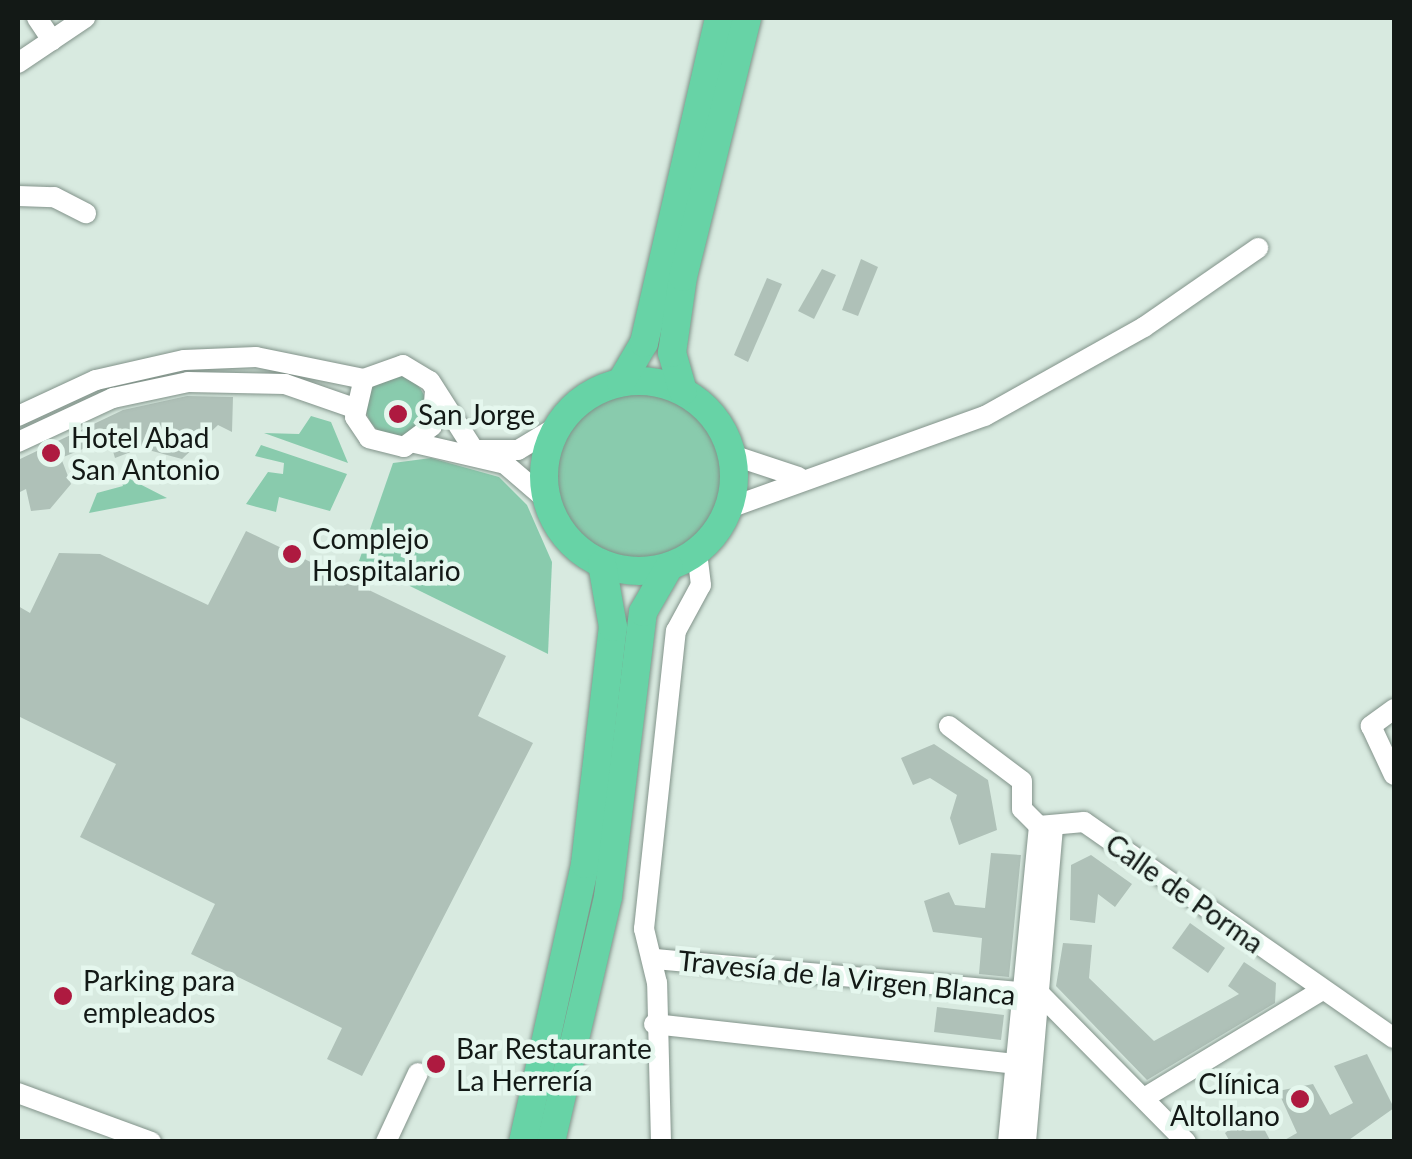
<!DOCTYPE html>
<html>
<head>
<meta charset="utf-8">
<style>
	body { margin:0 }
	#map { position:relative; width:1412px; height:1159px; overflow:hidden; background:#d8eae0; font-family:Lato,sans-serif }
	div>[style] { position:absolute }
	[style*='--x'] { left:calc(var(--x)*1px); top:calc(var(--y)*1px); width:calc(var(--w)*1px); rotate:calc(var(--a)*1deg) }
	.green>* { inset:0; background:#89cbad }
	.round { border-radius:50% }
	.building>* { inset:0; background:#afc1b8 }
	.roads { filter:drop-shadow(0 0 2px #82938a) drop-shadow(0 0 2px #82938a) }
	.minor>* { height:20px; margin:-10px; padding:0 10px; transform-origin:10px; border-radius:10px; background:#fff }
	.highway>* { height:28px; margin:-14px; padding:0 14px; transform-origin:14px; border-radius:14px; background:#67d3a6 }
	.highway>.ring { margin:-14px; padding:0; box-sizing:content-box; background:none; border:28px solid #67d3a6; border-radius:50% }
	.dots>* { width:28px; height:28px; translate:-50% -50%; box-sizing:border-box; border:5px solid #e5f7ee; border-radius:50% }
	span { translate:-50% -50%; white-space:nowrap; text-align:center; line-height:1.15; -webkit-text-stroke:9px #e5f7ee; paint-order:stroke }
	.poi-label { font-size:28px; color:#131916 }
	.left { translate:0 -50%; text-align:left }
	.right { translate:-100% -50%; text-align:right }
	.street-label { font-size:28px; color:#131916 }
	.frame { position:absolute; inset:0; border:20px solid #131916; pointer-events:none }
</style>
</head>
<body>
<div id="map">
	<div class="green">
		<i class="round" style="left:366px;top:376px;width:60px;height:60px"></i>
		<i class="round" style="left:557px;top:392px;width:170px;height:170px"></i>
		<i style="clip-path:polygon(311px 416px,331px 422px,348px 463px,264px 433px,299px 434px)"></i>
		<i style="clip-path:polygon(261px 445px,347px 474px,330px 511px,279px 497px,276px 512px,246px 504px,268px 472px,283px 474px,284px 463px,255px 456px)"></i>
		<i style="clip-path:polygon(431px 458px,499px 477px,527px 505px,552px 562px,548px 654px,359px 561px,393px 463px)"></i>
		<i style="clip-path:polygon(120px 478px,126px 477px,167px 498px,89px 513px,97px 493px,123px 486px)"></i>
	</div>
	<div class="building">
		<i style="clip-path:polygon(861px 259px,878px 267px,858px 316px,842px 310px)"></i>
		<i style="clip-path:polygon(822px 269px,836px 275px,814px 319px,798px 311px)"></i>
		<i style="clip-path:polygon(767px 278px,782px 284px,748px 362px,734px 355px)"></i>
		<i style="clip-path:polygon(187px 396px,233px 397px,232px 432px,218px 425px,182px 459px,141px 448px,115px 458px,109px 438px,61px 458px,71px 484px,50px 509px,31px 511px,26px 489px,18px 493px,18px 460px,123px 410px)"></i>
		<i style="clip-path:polygon(246px 531px,506px 656px,478px 716px,533px 743px,362px 1076px,327px 1059px,342px 1028px,191px 954px,215px 904px,80px 837px,116px 764px,18px 716px,18px 606px,30px 613px,59px 553px,100px 554px,208px 605px)"></i>
		<i style="clip-path:polygon(934px 744px,988px 780px,997px 830px,959px 845px,950px 818px,957px 795px,930px 778px,913px 785px,901px 758px)"></i>
		<i style="clip-path:polygon(991px 853px,1021px 855px,1009px 977px,979px 974px,982px 938px,933px 932px,924px 901px,949px 892px,955px 905px,985px 908px)"></i>
		<i style="clip-path:polygon(1091px 855px,1132px 884px,1115px 907px,1098px 894px,1095px 923px,1070px 920px,1071px 865px)"></i>
		<i style="clip-path:polygon(1190px 923px,1225px 948px,1208px 973px,1172px 948px)"></i>
		<i style="clip-path:polygon(1063px 943px,1092px 945px,1089px 978px,1154px 1041px,1239px 994px,1228px 986px,1244px 962px,1276px 983px,1275px 1003px,1147px 1080px,1056px 986px)"></i>
		<i style="clip-path:polygon(937px 1007px,1004px 1015px,1001px 1040px,934px 1032px)"></i>
		<i style="clip-path:polygon(1367px 1054px,1394px 1108px,1346px 1142px,1281px 1142px,1297px 1133px,1278px 1091px,1313px 1084px,1330px 1115px,1353px 1103px,1334px 1066px)"></i>
		<i style="clip-path:polygon(1254px 1110px,1271px 1142px,1230px 1142px,1225px 1133px)"></i>
	</div>
	<div class="roads">
		<div class="minor">
			<i style="--x:37;--y:18;--w:27;--a:56"></i>
			<i style="--x:18;--y:63;--w:81;--a:-33.9"></i>
			<i style="--x:18;--y:196;--w:36;--a:2"></i>
			<i style="--x:54;--y:197;--w:36;--a:27"></i>
			<i style="--x:435;--y:391;--w:35;--a:95"></i>
			<i style="--x:432;--y:426;--w:35;--a:143"></i>
			<i style="--x:404;--y:447;--w:36;--a:-166"></i>
			<i style="--x:369;--y:438;--w:25;--a:-124"></i>
			<i style="--x:355;--y:417;--w:39;--a:-77"></i>
			<i style="--x:364;--y:379;--w:41;--a:-19.7"></i>
			<i style="--x:403;--y:365;--w:31;--a:31"></i>
			<i style="--x:430;--y:381;--w:82;--a:57.5"></i>
			<i style="--x:474;--y:450;--w:44;--a:0"></i>
			<i style="--x:518;--y:450;--w:47;--a:-31"></i>
			<i style="--x:18;--y:416;--w:86;--a:-24.8"></i>
			<i style="--x:96;--y:380;--w:90;--a:-12.8"></i>
			<i style="--x:184;--y:360;--w:72;--a:-2.4"></i>
			<i style="--x:256;--y:357;--w:110;--a:11.5"></i>
			<i style="--x:18;--y:442;--w:105;--a:-24.9"></i>
			<i style="--x:113;--y:398;--w:77;--a:-12"></i>
			<i style="--x:188;--y:382;--w:97;--a:1.2"></i>
			<i style="--x:285;--y:384;--w:73;--a:19.2"></i>
			<i style="--x:415;--y:443;--w:92;--a:13.1"></i>
			<i style="--x:505;--y:464;--w:55;--a:40.6"></i>
			<i style="--x:732;--y:455;--w:70;--a:18.4"></i>
			<i style="--x:729;--y:508;--w:272;--a:-19.8"></i>
			<i style="--x:985;--y:416;--w:182;--a:-29.2"></i>
			<i style="--x:1144;--y:327;--w:139;--a:-34.7"></i>
			<i style="--x:1394;--y:709;--w:29;--a:144"></i>
			<i style="--x:1371;--y:726;--w:54;--a:64.9"></i>
			<i style="--x:949;--y:726;--w:91;--a:37"></i>
			<i style="--x:1022;--y:781;--w:28;--a:90"></i>
			<i style="--x:1022;--y:809;--w:24;--a:45"></i>
			<i style="--x:1039;--y:826;--w:45;--a:-5.1"></i>
			<i style="--x:1084;--y:822;--w:378;--a:34.9"></i>
			<i style="--x:655;--y:959;--w:387;--a:5.2"></i>
			<i style="--x:1040;--y:994;--w:208;--a:45.4"></i>
			<i style="--x:654;--y:1024;--w:363;--a:6.3"></i>
			<i style="--x:18;--y:1093;--w:142;--a:20.2"></i>
			<i style="--x:1144;--y:1098;--w:208;--a:-31.2"></i>
			<i style="--x:386;--y:1142;--w:76;--a:-65.1"></i>
			<i style="--x:661;--y:1142;--w:159;--a:-91.4"></i>
			<i style="--x:657;--y:983;--w:56;--a:-103.5"></i>
			<i style="--x:644;--y:929;--w:300;--a:-83.9"></i>
			<i style="--x:676;--y:631;--w:52;--a:-61.5"></i>
			<i style="--x:701;--y:585;--w:33;--a:-97"></i>
			<i style="--x:1008;--y:1142;--w:318;--a:-84.4"></i>
			<i style="--x:1026;--y:1142;--w:313;--a:-85.1"></i>
		</div>
		<div class="highway">
			<i class="ring" style="left:544px;top:381px;width:162px;height:162px"></i>
			<i style="--x:621;--y:382;--w:45;--a:-59.5"></i>
			<i style="--x:644;--y:343;--w:334;--a:-77"></i>
			<i style="--x:683;--y:391;--w:40;--a:-106"></i>
			<i style="--x:672;--y:353;--w:77;--a:-81.8"></i>
			<i style="--x:683;--y:277;--w:267;--a:-76.1"></i>
			<i style="--x:523;--y:1142;--w:285;--a:-77.4"></i>
			<i style="--x:585;--y:864;--w:239;--a:-83.3"></i>
			<i style="--x:613;--y:627;--w:64;--a:-99.9"></i>
			<i style="--x:551;--y:1142;--w:252;--a:-76.9"></i>
			<i style="--x:608;--y:897;--w:287;--a:-83"></i>
			<i style="--x:643;--y:612;--w:52;--a:-60"></i>
		</div>
	</div>
	<div class="dots">
		<i style="left:398px;top:414px;background:#ae1a40"></i>
		<i style="left:51px;top:453px;background:#ae1a40"></i>
		<i style="left:292px;top:554px;background:#ae1a40"></i>
		<i style="left:63px;top:996px;background:#ae1a40"></i>
		<i style="left:436px;top:1064px;background:#ae1a40"></i>
		<i style="left:1300px;top:1099px;background:#ae1a40"></i>
	</div>
	<div class="poi-label">
		<span class="left" style="left:418px;top:414px">San Jorge</span>
		<span class="left" style="left:71px;top:453px">Hotel Abad<br>San Antonio</span>
		<span class="left" style="left:312px;top:554px">Complejo<br>Hospitalario</span>
		<span class="left" style="left:83px;top:996px">Parking para<br>empleados</span>
		<span class="left" style="left:456px;top:1064px">Bar Restaurante<br>La Herrería</span>
		<span class="right" style="left:1280px;top:1099px">Clínica<br>Altollano</span>
	</div>
	<div class="street-label">
		<span style="left:1185px;top:893px;rotate:35deg">Calle de Porma</span>
		<span style="left:847px;top:977px;rotate:6deg">Travesía de la Virgen Blanca</span>
	</div>
	<div class="frame"></div>
</div>
</body>
</html>
